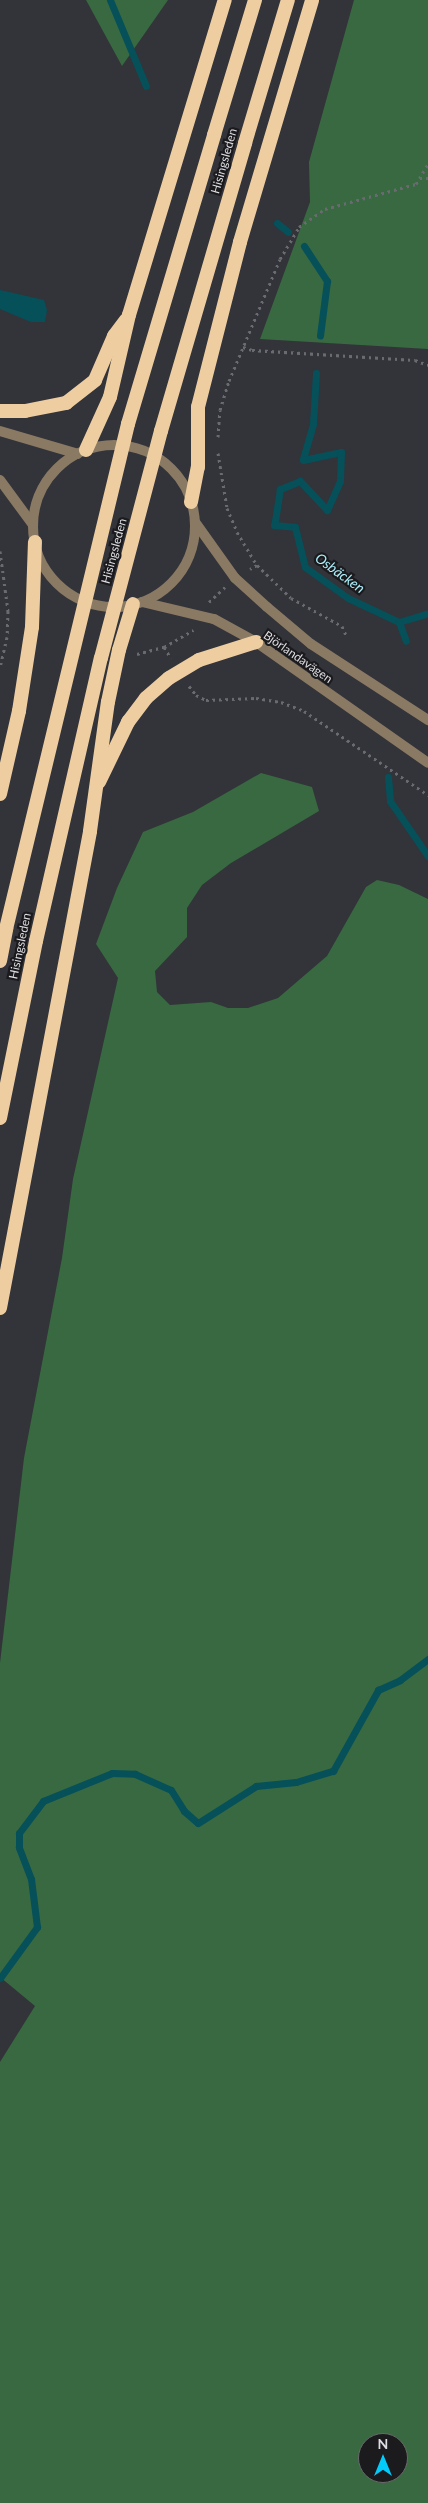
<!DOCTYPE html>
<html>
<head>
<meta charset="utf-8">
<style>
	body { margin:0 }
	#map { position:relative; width:428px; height:2503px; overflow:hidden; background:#33333a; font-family:Lato,sans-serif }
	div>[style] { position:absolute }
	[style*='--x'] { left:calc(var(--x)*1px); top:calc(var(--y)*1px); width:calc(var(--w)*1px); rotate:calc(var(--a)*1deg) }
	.green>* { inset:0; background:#386941 }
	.water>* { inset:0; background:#06505a }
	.stream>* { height:7px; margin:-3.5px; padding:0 3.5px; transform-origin:3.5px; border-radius:3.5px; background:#06505a }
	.path>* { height:3px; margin-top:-1.5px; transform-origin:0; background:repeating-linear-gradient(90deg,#6a6a71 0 2.5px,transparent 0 6.5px) }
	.tertiary>* { height:10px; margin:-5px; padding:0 5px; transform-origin:5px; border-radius:5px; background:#8a7a64 }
	.tertiary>.ring { margin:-5px; padding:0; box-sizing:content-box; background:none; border:10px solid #8a7a64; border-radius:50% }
	.trunk>* { height:14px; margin:-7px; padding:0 7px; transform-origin:7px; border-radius:7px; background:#eecea1 }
	.trunk-bridge>* { height:14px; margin:-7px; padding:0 7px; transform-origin:7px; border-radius:7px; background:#eecea1 }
	span { translate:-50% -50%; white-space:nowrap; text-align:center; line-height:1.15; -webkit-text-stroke:4.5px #1b1b1e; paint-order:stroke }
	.street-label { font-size:12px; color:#dddde2 }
	.water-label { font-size:14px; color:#aceefa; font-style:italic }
	.north { position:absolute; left:358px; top:2433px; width:50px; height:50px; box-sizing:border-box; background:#1b1b1e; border:1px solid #69696c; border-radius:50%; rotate:0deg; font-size:14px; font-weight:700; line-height:20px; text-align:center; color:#dddde2 }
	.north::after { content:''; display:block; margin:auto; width:18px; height:22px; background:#02cbf9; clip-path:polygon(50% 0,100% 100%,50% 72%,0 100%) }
</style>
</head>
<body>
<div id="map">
	<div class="green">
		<i style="clip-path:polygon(86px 0,168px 0,122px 66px)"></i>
		<i style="clip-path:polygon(354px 0,428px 0,428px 349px,260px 339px,310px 202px,309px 162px)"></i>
		<i style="clip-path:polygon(evenodd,261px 773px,312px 787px,319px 811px,231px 863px,202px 885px,187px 908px,187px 937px,155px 971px,157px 992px,170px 1005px,211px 1002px,228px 1008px,248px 1008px,278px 998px,327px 956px,366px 887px,377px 880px,399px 885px,428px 899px,428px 2503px,0 2503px,0 2062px,35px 2006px,0 1977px,0 1663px,24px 1458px,62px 1258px,73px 1179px,118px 978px,96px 944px,117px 888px,143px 832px,193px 812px,261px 773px,368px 2443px,398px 2443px,398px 2473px,368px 2473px,368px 2443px)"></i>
	</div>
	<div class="water">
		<i style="clip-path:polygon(0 290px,44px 300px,47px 310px,45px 322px,31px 322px,0 309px)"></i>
	</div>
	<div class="stream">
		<i style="--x:110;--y:0;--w:93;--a:67.3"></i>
		<i style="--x:277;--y:223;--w:14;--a:39"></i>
		<i style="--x:304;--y:246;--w:42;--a:56.7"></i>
		<i style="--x:327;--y:281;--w:55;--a:97.3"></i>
		<i style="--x:316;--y:373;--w:51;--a:93.4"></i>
		<i style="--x:313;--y:424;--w:37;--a:106"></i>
		<i style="--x:303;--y:460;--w:39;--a:-12"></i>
		<i style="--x:341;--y:452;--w:29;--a:92"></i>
		<i style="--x:340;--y:481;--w:32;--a:114"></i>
		<i style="--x:327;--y:510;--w:40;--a:-133"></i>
		<i style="--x:300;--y:481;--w:22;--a:158"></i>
		<i style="--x:280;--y:489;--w:36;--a:99"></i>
		<i style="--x:274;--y:525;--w:21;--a:5"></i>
		<i style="--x:295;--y:527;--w:41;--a:76"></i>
		<i style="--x:305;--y:567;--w:53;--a:35.8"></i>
		<i style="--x:348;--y:598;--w:56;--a:25.2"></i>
		<i style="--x:399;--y:622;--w:30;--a:-17"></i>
		<i style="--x:399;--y:622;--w:20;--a:70"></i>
		<i style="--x:388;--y:777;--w:24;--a:85"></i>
		<i style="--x:390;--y:801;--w:67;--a:55.4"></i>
		<i style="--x:0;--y:1978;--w:63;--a:-54"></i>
		<i style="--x:37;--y:1927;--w:48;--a:-97.1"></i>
		<i style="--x:31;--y:1879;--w:34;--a:-111"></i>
		<i style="--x:19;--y:1847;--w:14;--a:-90"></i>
		<i style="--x:19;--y:1833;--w:40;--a:-53"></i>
		<i style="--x:43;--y:1801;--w:74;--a:-22.1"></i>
		<i style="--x:112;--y:1773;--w:23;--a:2"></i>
		<i style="--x:135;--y:1774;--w:39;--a:24"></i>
		<i style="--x:171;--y:1790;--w:25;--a:58"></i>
		<i style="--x:184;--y:1811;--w:18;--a:41"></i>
		<i style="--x:198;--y:1823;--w:69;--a:-32.5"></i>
		<i style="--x:256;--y:1786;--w:40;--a:-5.7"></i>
		<i style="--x:296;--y:1782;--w:39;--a:-17"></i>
		<i style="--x:333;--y:1771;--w:93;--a:-60.9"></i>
		<i style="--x:378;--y:1690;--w:24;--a:-24"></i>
		<i style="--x:400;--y:1680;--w:35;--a:-37"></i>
	</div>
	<div class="path">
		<i style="--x:420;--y:178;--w:8;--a:0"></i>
		<i style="--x:243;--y:347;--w:9;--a:18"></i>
		<i style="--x:252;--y:350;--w:163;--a:3.5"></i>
		<i style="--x:415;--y:360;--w:14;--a:21"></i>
		<i style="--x:218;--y:437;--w:27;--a:-86"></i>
		<i style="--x:220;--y:410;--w:30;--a:-73"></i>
		<i style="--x:229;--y:381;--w:132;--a:-67.3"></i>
		<i style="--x:280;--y:259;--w:37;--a:-59"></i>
		<i style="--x:299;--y:227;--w:32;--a:-35"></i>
		<i style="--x:325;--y:209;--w:94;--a:-15.4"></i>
		<i style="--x:416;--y:184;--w:23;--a:-59"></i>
		<i style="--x:218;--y:453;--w:56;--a:80.7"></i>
		<i style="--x:227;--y:508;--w:26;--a:67"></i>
		<i style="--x:237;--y:532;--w:39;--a:59"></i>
		<i style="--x:257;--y:565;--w:8;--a:150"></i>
		<i style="--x:0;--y:551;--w:61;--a:82.4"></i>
		<i style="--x:8;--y:611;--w:26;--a:92"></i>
		<i style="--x:7;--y:637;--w:31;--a:103"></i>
		<i style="--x:257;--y:565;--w:47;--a:44.1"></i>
		<i style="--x:291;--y:598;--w:58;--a:28.8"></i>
		<i style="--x:342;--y:626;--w:10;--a:66"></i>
		<i style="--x:209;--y:602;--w:22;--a:-43"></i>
		<i style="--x:164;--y:647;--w:34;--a:-30"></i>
		<i style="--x:137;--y:654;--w:28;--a:-15"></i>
		<i style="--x:164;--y:647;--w:13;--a:58"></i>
		<i style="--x:189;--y:686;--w:11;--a:52"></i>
		<i style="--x:196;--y:695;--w:11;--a:27"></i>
		<i style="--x:206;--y:700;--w:50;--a:-2.3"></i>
		<i style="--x:256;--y:698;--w:25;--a:9"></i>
		<i style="--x:281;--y:702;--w:25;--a:21"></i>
		<i style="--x:304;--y:711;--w:150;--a:34.1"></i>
	</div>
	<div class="tertiary">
		<i style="--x:0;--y:431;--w:81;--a:16.4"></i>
		<i class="ring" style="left:33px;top:445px;width:152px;height:152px"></i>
		<i style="--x:0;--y:480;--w:56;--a:53.7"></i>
		<i style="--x:195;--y:522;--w:69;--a:54.5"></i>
		<i style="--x:235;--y:578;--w:43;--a:42.2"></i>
		<i style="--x:267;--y:607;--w:57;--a:40.1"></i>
		<i style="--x:311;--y:644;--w:140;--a:33"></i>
		<i style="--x:142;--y:602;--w:74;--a:13.3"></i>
		<i style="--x:214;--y:619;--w:48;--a:28.7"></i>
		<i style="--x:256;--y:642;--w:210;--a:35.1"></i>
	</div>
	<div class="trunk">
		<i style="--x:214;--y:135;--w:141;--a:-73.1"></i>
		<i style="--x:245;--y:143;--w:149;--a:-73.3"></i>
		<i style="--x:0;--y:411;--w:25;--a:0"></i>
		<i style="--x:25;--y:411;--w:42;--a:-11"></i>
		<i style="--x:66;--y:403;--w:37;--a:-38"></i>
		<i style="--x:95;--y:380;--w:48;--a:-66.6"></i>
		<i style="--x:114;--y:336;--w:20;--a:-53"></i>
		<i style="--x:86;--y:450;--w:58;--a:-65.6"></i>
		<i style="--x:110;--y:397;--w:84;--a:-77"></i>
		<i style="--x:129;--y:315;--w:329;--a:-73.1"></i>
		<i style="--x:191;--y:502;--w:36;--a:-79"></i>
		<i style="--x:198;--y:467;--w:60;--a:-90"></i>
		<i style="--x:198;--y:407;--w:170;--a:-75.7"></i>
		<i style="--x:240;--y:242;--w:252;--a:-73.4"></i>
		<i style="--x:99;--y:782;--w:67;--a:-64.2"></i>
		<i style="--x:128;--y:722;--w:30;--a:-53"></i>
		<i style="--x:146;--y:698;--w:30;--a:-41"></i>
		<i style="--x:169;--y:678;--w:35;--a:-31"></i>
		<i style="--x:199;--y:660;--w:60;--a:-17.5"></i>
		<i style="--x:0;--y:794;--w:85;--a:-77.1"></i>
		<i style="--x:19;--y:711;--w:85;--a:-81.2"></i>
		<i style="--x:32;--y:627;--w:85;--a:-88"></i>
		<i style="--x:0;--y:961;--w:33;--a:-79"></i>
		<i style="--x:0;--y:1118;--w:181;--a:-78.5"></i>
		<i style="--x:0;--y:1308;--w:485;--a:-79.3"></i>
		<i style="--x:90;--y:831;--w:130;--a:-82.1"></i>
		<i style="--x:108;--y:702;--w:53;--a:-78.1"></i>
		<i style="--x:119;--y:650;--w:48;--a:-73.1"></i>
	</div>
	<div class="trunk-bridge">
		<i style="--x:6;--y:929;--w:520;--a:-76.42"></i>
		<i style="--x:128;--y:424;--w:302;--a:-73.4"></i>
		<i style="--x:36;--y:941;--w:290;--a:-77.1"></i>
		<i style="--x:101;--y:658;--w:235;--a:-75.2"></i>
		<i style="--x:161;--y:431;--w:300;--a:-73.7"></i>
	</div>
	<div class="street-label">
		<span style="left:224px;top:161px;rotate:-74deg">Hisingsleden</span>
		<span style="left:114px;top:551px;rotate:-75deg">Hisingsleden</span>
		<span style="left:298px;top:657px;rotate:35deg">Björlandavägen</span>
		<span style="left:20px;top:946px;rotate:-78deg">Hisingsleden</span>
	</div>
	<div class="water-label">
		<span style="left:340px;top:573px;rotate:36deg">Osbäcken</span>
	</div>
	<div class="north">N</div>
</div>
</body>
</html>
